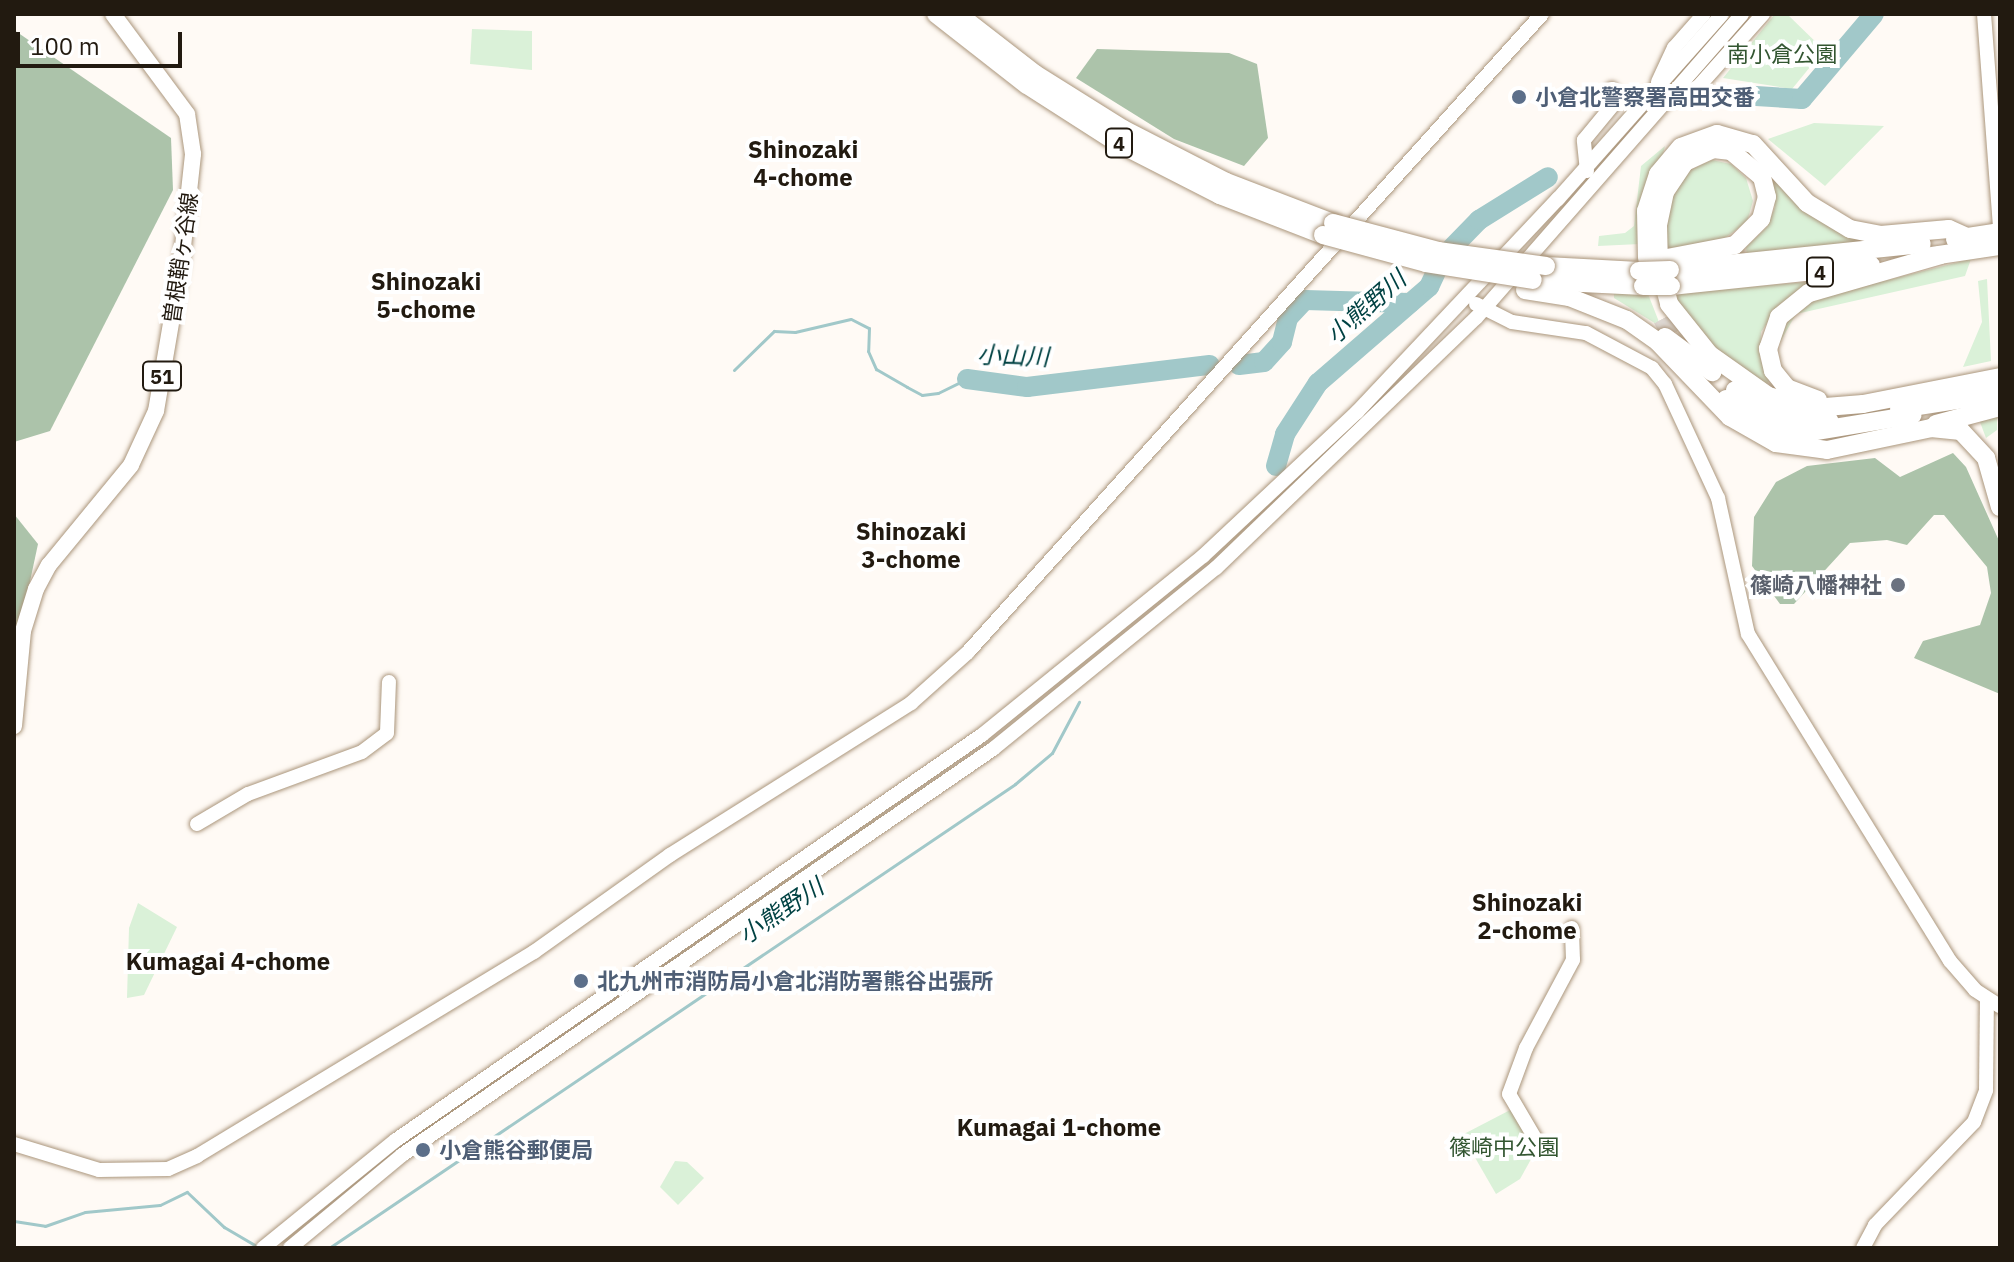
<!DOCTYPE html>
<html>
<head>
<meta charset="utf-8">
<style>
	body { margin:0 }
	#map { position:relative; width:2014px; height:1262px; overflow:hidden; background:#fffaf5; font-family:"IBM Plex Sans","Noto Sans JP",sans-serif }
	div>[style] { position:absolute }
	[style*='--x'] { left:calc(var(--x)*1px); top:calc(var(--y)*1px); width:calc(var(--w)*1px); rotate:calc(var(--a)*1deg) }
	.green>* { inset:0; background:#daf1d8 }
	.forest>* { inset:0; background:#acc3aa }
	.stream>* { height:3px; margin:-1.5px; padding:0 1.5px; transform-origin:1.5px; border-radius:1.5px; background:#a1c8c9 }
	.river>* { height:20px; margin:-10px; padding:0 10px; transform-origin:10px; border-radius:10px; background:#a1c8c9 }
	.highway-tunnel>* { height:18px; margin-top:-9px; transform-origin:0; background:repeating-linear-gradient(90deg,#ded8d3 0 18px,transparent 0 27px) }
	.roads { filter:drop-shadow(0 0 2px #ab967c) drop-shadow(0 0 2px #ab967c) }
	.secondary>* { height:14px; margin:-7px; padding:0 7px; transform-origin:7px; border-radius:7px; background:#fff }
	.primary>* { height:16px; margin:-8px; padding:0 8px; transform-origin:8px; border-radius:8px; background:#fff }
	.highway>* { height:18px; margin:-9px; padding:0 9px; transform-origin:9px; border-radius:9px; background:#fff }
	.bridges { filter:drop-shadow(0 0 2px #ab967c) drop-shadow(0 0 2px #ab967c) }
	.highway-bridge>* { height:18px; margin:-9px; padding:0 9px; transform-origin:9px; border-radius:9px; background:#fff }
	.dots>* { width:22px; height:22px; translate:-50% -50%; box-sizing:border-box; border:4px solid #fff; border-radius:50% }
	span { translate:-50% -50%; white-space:nowrap; text-align:center; line-height:1.15; -webkit-text-stroke:8px #fff; paint-order:stroke }
	.shield-label span { padding:2px 6px; background:#fff; border:2px solid; border-radius:6px; -webkit-text-stroke-width:0 }
	.shield-label { font-size:20px; color:#221a10; font-weight:700 }
	.park-label { font-size:22px; color:#335631 }
	.service-label { font-size:22px; color:#4e5e75; font-weight:700 }
	.left { translate:0 -50%; text-align:left }
	.street-label { font-size:22px; color:#221a10 }
	.worship-label { font-size:22px; color:#5b616d; font-weight:700 }
	.right { translate:-100% -50%; text-align:right }
	.neighbourhood-label { font-size:24px; color:#221a10; font-weight:700 }
	.water-label { font-size:24px; color:#014243; font-style:italic }
	.frame { position:absolute; inset:0; border:16px solid #221a10; pointer-events:none }
	.scale { position:absolute; left:16px; top:32px; width:166px; height:36px; box-sizing:border-box; border:4px solid #221a10; border-top:0; padding-left:10px; font-size:24px; line-height:28px; white-space:nowrap; color:#221a10; -webkit-text-stroke:6px #fff; paint-order:stroke }
</style>
</head>
<body>
<div id="map">
	<div class="green">
		<i style="clip-path:polygon(1775px 14px,1787px 14px,1824px 50px,1792px 89px,1723px 78px)"></i>
		<i style="clip-path:polygon(472px 29px,532px 31px,532px 70px,470px 64px)"></i>
		<i style="clip-path:polygon(1814px 123px,1884px 126px,1825px 186px,1768px 139px)"></i>
		<i style="clip-path:polygon(1665px 146px,1640px 244px,1598px 246px,1599px 236px,1625px 233px,1634px 226px,1641px 166px)"></i>
		<i style="clip-path:polygon(1712px 160px,1731px 164px,1746px 178px,1753px 201px,1747px 222px,1722px 240px,1664px 250px,1669px 203px,1688px 171px)"></i>
		<i style="clip-path:polygon(1770px 172px,1858px 237px,1859px 243px,1747px 256px,1746px 247px,1767px 227px,1775px 207px)"></i>
		<i style="clip-path:polygon(1971px 259px,1965px 276px,1796px 314px,1774px 353px,1774px 337px,1805px 301px)"></i>
		<i style="clip-path:polygon(1987px 279px,1991px 361px,1963px 367px,1982px 322px,1978px 281px)"></i>
		<i style="clip-path:polygon(1807px 282px,1808px 287px,1779px 305px,1761px 332px,1760px 358px,1770px 379px,1766px 386px,1706px 342px,1669px 294px)"></i>
		<i style="clip-path:polygon(1614px 293px,1648px 294px,1661px 327px,1614px 298px)"></i>
		<i style="clip-path:polygon(1997px 410px,1997px 430px,1986px 438px,1977px 414px)"></i>
		<i style="clip-path:polygon(138px 903px,177px 927px,144px 995px,127px 998px,129px 928px)"></i>
		<i style="clip-path:polygon(1514px 1108px,1539px 1145px,1520px 1179px,1496px 1194px,1462px 1135px)"></i>
		<i style="clip-path:polygon(675px 1161px,687px 1162px,704px 1178px,678px 1205px,660px 1187px)"></i>
	</div>
	<div class="forest">
		<i style="clip-path:polygon(14px 30px,171px 138px,173px 190px,50px 431px,14px 442px)"></i>
		<i style="clip-path:polygon(1097px 49px,1229px 53px,1257px 64px,1268px 138px,1244px 166px,1174px 139px,1076px 78px)"></i>
		<i style="clip-path:polygon(1953px 453px,1966px 467px,2000px 543px,2000px 694px,1914px 658px,1923px 641px,1980px 625px,1991px 593px,1987px 567px,1944px 515px,1934px 515px,1907px 545px,1887px 540px,1850px 543px,1794px 604px,1780px 604px,1752px 566px,1754px 517px,1776px 482px,1807px 466px,1875px 458px,1900px 477px)"></i>
		<i style="clip-path:polygon(14px 514px,38px 544px,14px 656px)"></i>
	</div>
	<div class="stream">
		<i style="--x:734;--y:370;--w:56;--a:-44.3"></i>
		<i style="--x:774;--y:331;--w:21;--a:3"></i>
		<i style="--x:795;--y:332;--w:57;--a:-13.1"></i>
		<i style="--x:851;--y:319;--w:20;--a:27"></i>
		<i style="--x:869;--y:328;--w:23;--a:92"></i>
		<i style="--x:868;--y:351;--w:20;--a:66"></i>
		<i style="--x:876;--y:369;--w:36;--a:30"></i>
		<i style="--x:907;--y:387;--w:17;--a:28"></i>
		<i style="--x:922;--y:395;--w:16;--a:-7"></i>
		<i style="--x:938;--y:393;--w:32;--a:-26"></i>
		<i style="--x:14;--y:1221;--w:31;--a:9"></i>
		<i style="--x:45;--y:1226;--w:42;--a:-19.3"></i>
		<i style="--x:85;--y:1212;--w:75;--a:-5.3"></i>
		<i style="--x:160;--y:1205;--w:30;--a:-26"></i>
		<i style="--x:187;--y:1192;--w:51;--a:43.4"></i>
		<i style="--x:224;--y:1227;--w:42;--a:30.3"></i>
		<i style="--x:329;--y:1248;--w:828;--a:-34.07"></i>
		<i style="--x:1015;--y:784;--w:48;--a:-40"></i>
		<i style="--x:1052;--y:753;--w:58;--a:-62.1"></i>
	</div>
	<div class="river">
		<i style="--x:1740;--y:95;--w:62;--a:3.7"></i>
		<i style="--x:1802;--y:99;--w:111;--a:-49.7"></i>
		<i style="--x:1239;--y:365;--w:25;--a:-7"></i>
		<i style="--x:1264;--y:362;--w:27;--a:-48"></i>
		<i style="--x:1282;--y:342;--w:25;--a:-76"></i>
		<i style="--x:1288;--y:318;--w:25;--a:-47"></i>
		<i style="--x:1305;--y:300;--w:105;--a:1.6"></i>
		<i style="--x:967;--y:379;--w:61;--a:7.6"></i>
		<i style="--x:1027;--y:387;--w:184;--a:-6.9"></i>
		<i style="--x:1276;--y:466;--w:33;--a:-74"></i>
		<i style="--x:1285;--y:434;--w:61;--a:-57.1"></i>
		<i style="--x:1318;--y:383;--w:147;--a:-40.9"></i>
		<i style="--x:1429;--y:287;--w:33;--a:-65"></i>
		<i style="--x:1443;--y:257;--w:52;--a:-45.8"></i>
		<i style="--x:1479;--y:220;--w:81;--a:-31.9"></i>
	</div>
	<div class="highway-tunnel">
		<i style="--x:1662;--y:319;--w:33;--a:61"></i>
	</div>
	<div class="roads">
		<div class="secondary">
			<i style="--x:1984;--y:14;--w:215;--a:85.7"></i>
			<i style="--x:1658;--y:82;--w:38;--a:-65"></i>
			<i style="--x:1674;--y:48;--w:45;--a:-48.6"></i>
			<i style="--x:1674;--y:98;--w:26;--a:-25"></i>
			<i style="--x:1698;--y:87;--w:98;--a:-48.3"></i>
			<i style="--x:1587;--y:171;--w:31;--a:-96"></i>
			<i style="--x:1584;--y:140;--w:45;--a:-50.4"></i>
			<i style="--x:1613;--y:105;--w:16;--a:-94"></i>
			<i style="--x:1476;--y:304;--w:40;--a:26.6"></i>
			<i style="--x:1512;--y:322;--w:75;--a:8.5"></i>
			<i style="--x:1586;--y:333;--w:75;--a:27.9"></i>
			<i style="--x:1652;--y:368;--w:21;--a:51"></i>
			<i style="--x:1665;--y:384;--w:126;--a:65.1"></i>
			<i style="--x:1718;--y:498;--w:139;--a:77.6"></i>
			<i style="--x:1748;--y:634;--w:384;--a:58.3"></i>
			<i style="--x:1950;--y:961;--w:38;--a:49"></i>
			<i style="--x:1975;--y:990;--w:30;--a:33"></i>
			<i style="--x:197;--y:824;--w:59;--a:-30.5"></i>
			<i style="--x:248;--y:794;--w:121;--a:-20.2"></i>
			<i style="--x:362;--y:752;--w:31;--a:-37"></i>
			<i style="--x:387;--y:733;--w:51;--a:-87.8"></i>
			<i style="--x:14;--y:1144;--w:89;--a:17"></i>
			<i style="--x:99;--y:1170;--w:69;--a:-0.8"></i>
			<i style="--x:168;--y:1169;--w:32;--a:-24"></i>
			<i style="--x:197;--y:1156;--w:394;--a:-31.2"></i>
			<i style="--x:534;--y:952;--w:167;--a:-35.5"></i>
			<i style="--x:670;--y:855;--w:285;--a:-32.2"></i>
			<i style="--x:911;--y:703;--w:76;--a:-41.8"></i>
			<i style="--x:968;--y:652;--w:858;--a:-48.02"></i>
			<i style="--x:1539;--y:1145;--w:59;--a:-120.5"></i>
			<i style="--x:1509;--y:1094;--w:49;--a:-69.7"></i>
			<i style="--x:1526;--y:1048;--w:100;--a:-61.9"></i>
			<i style="--x:1573;--y:960;--w:32;--a:-92"></i>
			<i style="--x:263;--y:1248;--w:171;--a:-39.1"></i>
			<i style="--x:396;--y:1140;--w:712;--a:-34.65"></i>
			<i style="--x:982;--y:735;--w:284;--a:-39"></i>
			<i style="--x:1203;--y:556;--w:211;--a:-43.1"></i>
			<i style="--x:1357;--y:412;--w:293;--a:-46.7"></i>
			<i style="--x:1558;--y:199;--w:247;--a:-48.4"></i>
			<i style="--x:290;--y:1248;--w:146;--a:-39.7"></i>
			<i style="--x:402;--y:1155;--w:717;--a:-34.49"></i>
			<i style="--x:993;--y:749;--w:287;--a:-39.1"></i>
			<i style="--x:1216;--y:568;--w:361;--a:-43.9"></i>
			<i style="--x:1476;--y:318;--w:404;--a:-48.8"></i>
			<i style="--x:1863;--y:1248;--w:26;--a:-62"></i>
			<i style="--x:1875;--y:1225;--w:143;--a:-46.1"></i>
			<i style="--x:1974;--y:1122;--w:34;--a:-69"></i>
			<i style="--x:1986;--y:1090;--w:90;--a:-89.4"></i>
		</div>
		<div class="primary">
			<i style="--x:14;--y:726;--w:95;--a:-84.6"></i>
			<i style="--x:23;--y:631;--w:44;--a:-72.8"></i>
			<i style="--x:36;--y:589;--w:27;--a:-62"></i>
			<i style="--x:49;--y:565;--w:129;--a:-50.6"></i>
			<i style="--x:131;--y:465;--w:60;--a:-65.2"></i>
			<i style="--x:156;--y:411;--w:148;--a:-80.3"></i>
			<i style="--x:181;--y:265;--w:112;--a:-83.8"></i>
			<i style="--x:193;--y:154;--w:40;--a:-98.5"></i>
			<i style="--x:187;--y:114;--w:124;--a:-126.5"></i>
		</div>
		<div class="highway">
			<i style="--x:936;--y:14;--w:115;--a:38"></i>
			<i style="--x:1027;--y:85;--w:106;--a:32.6"></i>
			<i style="--x:1116;--y:142;--w:117;--a:27"></i>
			<i style="--x:1220;--y:195;--w:110;--a:21.2"></i>
			<i style="--x:958;--y:14;--w:98;--a:37.9"></i>
			<i style="--x:1035;--y:74;--w:104;--a:32"></i>
			<i style="--x:1123;--y:129;--w:116;--a:27.2"></i>
			<i style="--x:1226;--y:182;--w:115;--a:21"></i>
			<i style="--x:1955;--y:239;--w:46;--a:-8.8"></i>
			<i style="--x:1932;--y:256;--w:69;--a:-8.4"></i>
			<i style="--x:1647;--y:258;--w:47;--a:-91.2"></i>
			<i style="--x:1646;--y:211;--w:39;--a:-72"></i>
			<i style="--x:1658;--y:174;--w:35;--a:-50"></i>
			<i style="--x:1681;--y:147;--w:38;--a:-20"></i>
			<i style="--x:1717;--y:134;--w:37;--a:16"></i>
			<i style="--x:1753;--y:144;--w:80;--a:47.5"></i>
			<i style="--x:1807;--y:203;--w:50;--a:31.2"></i>
			<i style="--x:1850;--y:229;--w:32;--a:11"></i>
			<i style="--x:1881;--y:235;--w:68;--a:-5"></i>
			<i style="--x:1949;--y:229;--w:20;--a:24"></i>
			<i style="--x:1667;--y:258;--w:69;--a:-10.8"></i>
			<i style="--x:1735;--y:245;--w:37;--a:-45"></i>
			<i style="--x:1761;--y:219;--w:23;--a:-75"></i>
			<i style="--x:1767;--y:197;--w:21;--a:-104"></i>
			<i style="--x:1762;--y:177;--w:40;--a:-140"></i>
			<i style="--x:1731;--y:151;--w:18;--a:-174"></i>
			<i style="--x:1713;--y:149;--w:31;--a:155"></i>
			<i style="--x:1685;--y:162;--w:36;--a:124"></i>
			<i style="--x:1665;--y:192;--w:34;--a:102"></i>
			<i style="--x:1658;--y:225;--w:41;--a:88.6"></i>
			<i style="--x:1659;--y:266;--w:39;--a:75"></i>
			<i style="--x:1669;--y:304;--w:64;--a:51.3"></i>
			<i style="--x:1709;--y:354;--w:72;--a:35.4"></i>
			<i style="--x:1768;--y:396;--w:47;--a:14.9"></i>
			<i style="--x:1813;--y:408;--w:50;--a:-4.6"></i>
			<i style="--x:1863;--y:404;--w:140;--a:-11.1"></i>
			<i style="--x:1546;--y:266;--w:93;--a:3.1"></i>
			<i style="--x:1670;--y:270;--w:253;--a:-5.9"></i>
			<i style="--x:1542;--y:281;--w:101;--a:2.8"></i>
			<i style="--x:1671;--y:286;--w:201;--a:-6"></i>
			<i style="--x:1525;--y:290;--w:45;--a:9"></i>
			<i style="--x:1569;--y:297;--w:62;--a:21.6"></i>
			<i style="--x:1627;--y:320;--w:38;--a:35"></i>
			<i style="--x:1658;--y:342;--w:104;--a:46.2"></i>
			<i style="--x:1730;--y:417;--w:53;--a:29.5"></i>
			<i style="--x:1776;--y:443;--w:51;--a:7.8"></i>
			<i style="--x:1827;--y:450;--w:106;--a:-11.9"></i>
			<i style="--x:1931;--y:428;--w:30;--a:6"></i>
			<i style="--x:1961;--y:431;--w:37;--a:47"></i>
			<i style="--x:1986;--y:458;--w:51;--a:74.1"></i>
			<i style="--x:1665;--y:337;--w:59;--a:36.7"></i>
			<i style="--x:1735;--y:390;--w:53;--a:28"></i>
			<i style="--x:1782;--y:415;--w:48;--a:7.1"></i>
			<i style="--x:1726;--y:399;--w:45;--a:32.3"></i>
			<i style="--x:1764;--y:423;--w:41;--a:14"></i>
			<i style="--x:1804;--y:433;--w:110;--a:-9.4"></i>
			<i style="--x:1818;--y:400;--w:33;--a:-159"></i>
			<i style="--x:1787;--y:388;--w:22;--a:-129"></i>
			<i style="--x:1773;--y:371;--w:23;--a:-103"></i>
			<i style="--x:1768;--y:349;--w:34;--a:-71"></i>
			<i style="--x:1779;--y:317;--w:38;--a:-39"></i>
			<i style="--x:1809;--y:293;--w:137;--a:-16.1"></i>
			<i style="--x:1899;--y:409;--w:97;--a:-8.9"></i>
			<i style="--x:1936;--y:424;--w:66;--a:-14.9"></i>
		</div>
	</div>
	<div class="bridges">
		<div class="highway-bridge">
			<i style="--x:1333;--y:223;--w:109;--a:14.9"></i>
			<i style="--x:1438;--y:251;--w:109;--a:7.9"></i>
			<i style="--x:1323;--y:235;--w:107;--a:15.2"></i>
			<i style="--x:1426;--y:263;--w:108;--a:9"></i>
			<i style="--x:1639;--y:271;--w:31;--a:-2"></i>
			<i style="--x:1643;--y:286;--w:28;--a:0"></i>
		</div>
	</div>
	<div class="dots">
		<i style="left:1519px;top:97px;background:#5c6f8a"></i>
		<i style="left:1898px;top:585px;background:#6b7280"></i>
		<i style="left:581px;top:981px;background:#5c6f8a"></i>
		<i style="left:423px;top:1150px;background:#5c6f8a"></i>
	</div>
	<div class="shield-label">
		<span style="left:1119px;top:143px">4</span>
		<span style="left:1820px;top:272px">4</span>
		<span style="left:162px;top:376px">51</span>
	</div>
	<div class="park-label">
		<span style="left:1782px;top:54px">南小倉公園</span>
		<span style="left:1504px;top:1147px">篠崎中公園</span>
	</div>
	<div class="service-label">
		<span class="left" style="left:1535px;top:97px">小倉北警察署高田交番</span>
		<span class="left" style="left:597px;top:981px">北九州市消防局小倉北消防署熊谷出張所</span>
		<span class="left" style="left:439px;top:1150px">小倉熊谷郵便局</span>
	</div>
	<div class="street-label">
		<span style="left:180px;top:258px;rotate:-82deg">曽根鞘ヶ谷線</span>
	</div>
	<div class="worship-label">
		<span class="right" style="left:1882px;top:585px">篠崎八幡神社</span>
	</div>
	<div class="neighbourhood-label">
		<span style="left:803px;top:164px">Shinozaki<br>4-chome</span>
		<span style="left:426px;top:296px">Shinozaki<br>5-chome</span>
		<span style="left:911px;top:546px">Shinozaki<br>3-chome</span>
		<span style="left:1527px;top:917px">Shinozaki<br>2-chome</span>
		<span style="left:228px;top:962px">Kumagai 4-chome</span>
		<span style="left:1059px;top:1128px">Kumagai 1-chome</span>
	</div>
	<div class="water-label">
		<span style="left:1366px;top:307px;rotate:-41deg">小熊野川</span>
		<span style="left:1013px;top:356px;rotate:2deg">小山川</span>
		<span style="left:781px;top:911px;rotate:-34deg">小熊野川</span>
	</div>
	<div class="frame"></div>
	<div class="scale">100 m</div>
</div>
</body>
</html>
